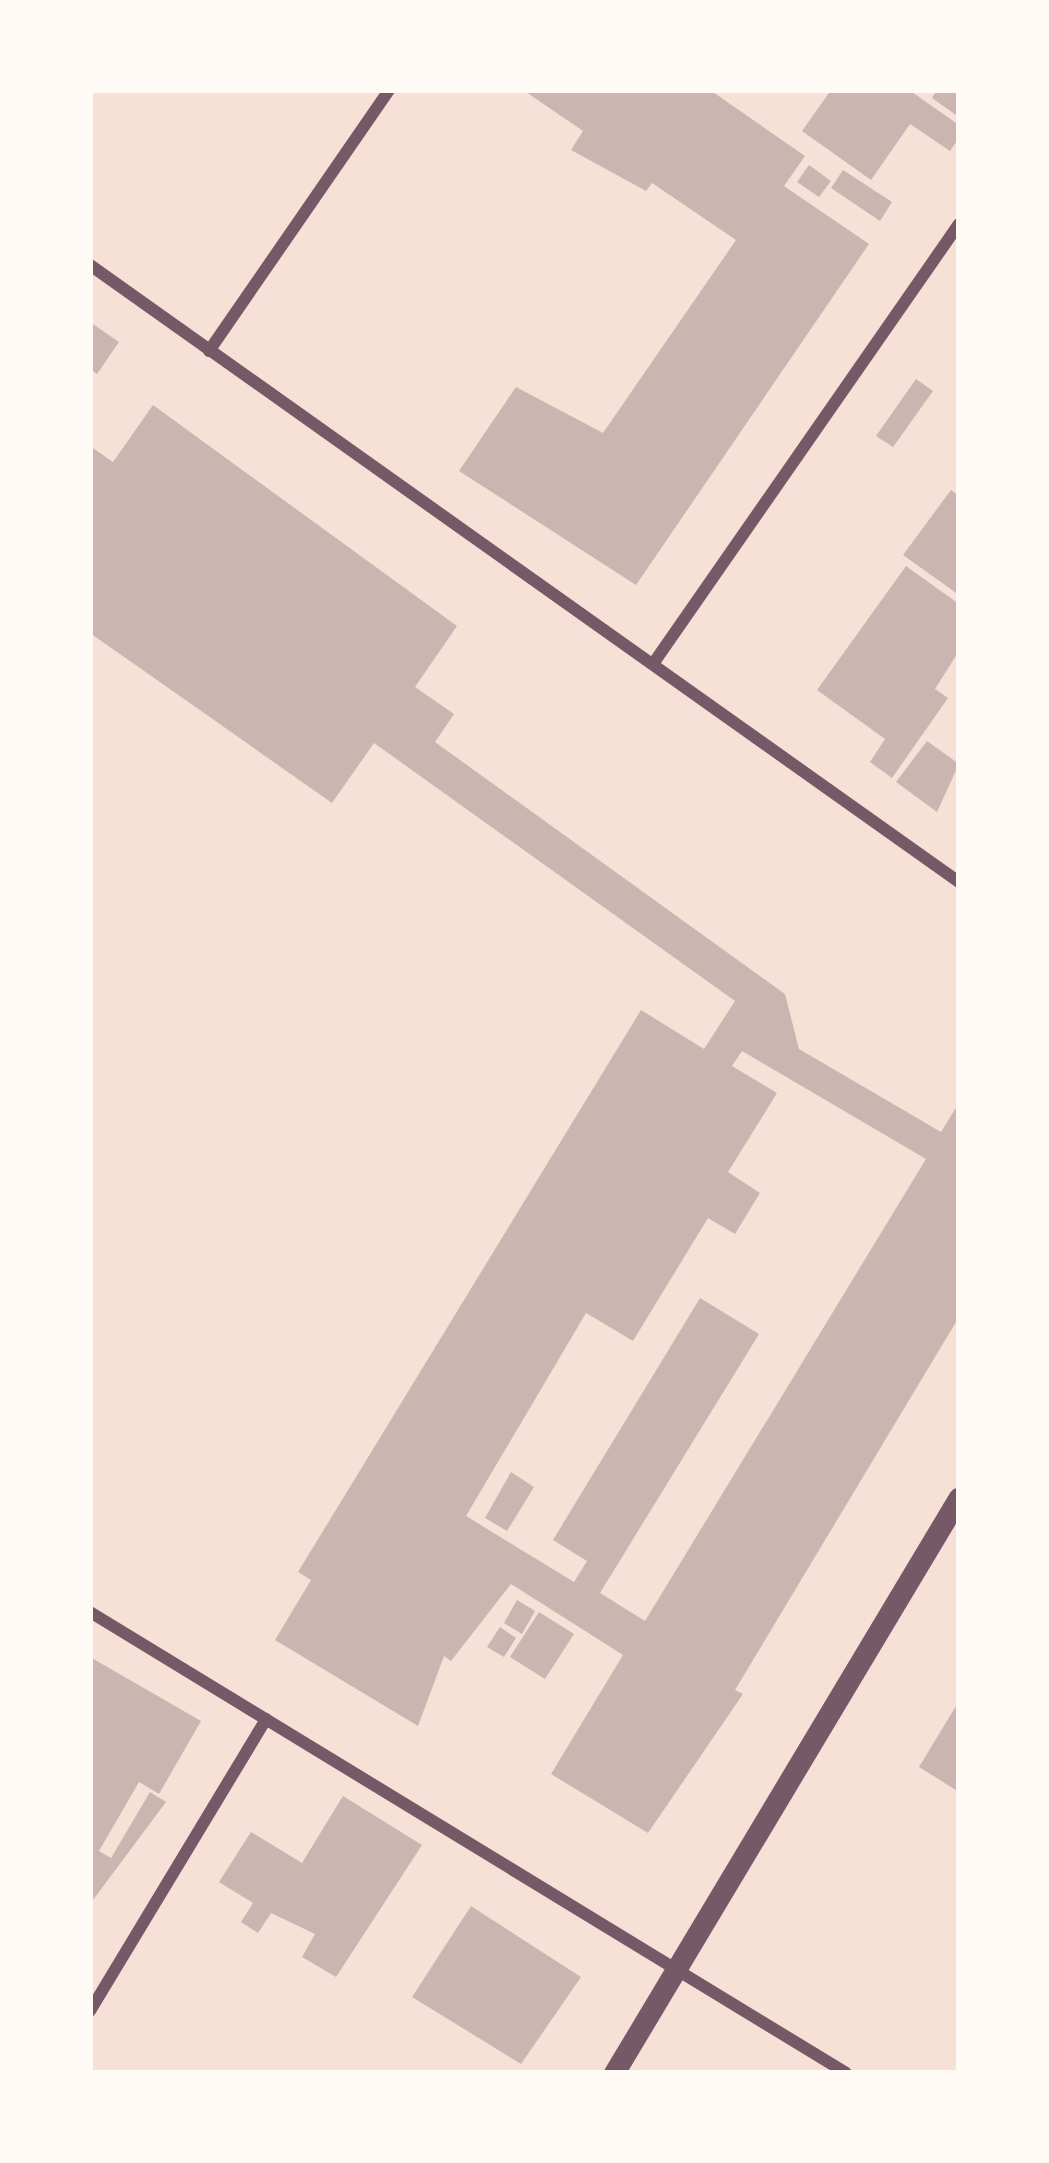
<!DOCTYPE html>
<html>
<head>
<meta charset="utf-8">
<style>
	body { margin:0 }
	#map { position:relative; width:1049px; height:2163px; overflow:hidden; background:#f7e1d7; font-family:"Work Sans",sans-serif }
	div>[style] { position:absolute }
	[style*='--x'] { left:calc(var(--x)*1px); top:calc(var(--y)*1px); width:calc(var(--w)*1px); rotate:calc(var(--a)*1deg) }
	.building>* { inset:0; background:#ccb4b1 }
	.minor>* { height:12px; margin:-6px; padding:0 6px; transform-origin:6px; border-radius:6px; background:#755966 }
	.tertiary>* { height:21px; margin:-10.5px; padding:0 10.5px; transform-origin:10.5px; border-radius:10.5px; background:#755966 }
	span { translate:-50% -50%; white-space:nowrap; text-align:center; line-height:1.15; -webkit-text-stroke:10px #fffaf5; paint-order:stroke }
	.frame { position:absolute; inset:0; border:93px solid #fffaf5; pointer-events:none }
</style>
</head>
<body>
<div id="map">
	<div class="building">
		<i style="clip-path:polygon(523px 90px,710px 90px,805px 156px,784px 186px,869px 244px,636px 585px,459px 471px,516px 387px,603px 433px,736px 240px,652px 183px,646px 191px,571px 150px,583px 131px)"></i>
		<i style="clip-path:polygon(831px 90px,909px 90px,959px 125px,959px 138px,950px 151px,910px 124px,871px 180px,802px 131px)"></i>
		<i style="clip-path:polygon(937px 90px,959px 90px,959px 117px,932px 98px)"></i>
		<i style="clip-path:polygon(809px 165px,831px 181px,819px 197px,797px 182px)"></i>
		<i style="clip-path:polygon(843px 170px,892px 202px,880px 221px,831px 188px)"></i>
		<i style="clip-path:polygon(90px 322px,119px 342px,97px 374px,90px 369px)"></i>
		<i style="clip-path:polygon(916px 379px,933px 391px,893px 447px,876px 436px)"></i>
		<i style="clip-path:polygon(evenodd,153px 405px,457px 626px,415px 687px,454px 714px,435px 742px,785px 994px,799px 1049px,941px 1132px,959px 1103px,959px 1317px,735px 1690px,743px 1694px,648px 1833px,551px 1774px,623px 1655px,511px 1584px,451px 1661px,444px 1656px,418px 1726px,275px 1640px,311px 1580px,298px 1572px,641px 1010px,704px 1049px,735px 1001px,374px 743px,332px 803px,90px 633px,90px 446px,113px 462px,153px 405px,742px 1051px,926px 1159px,645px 1621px,600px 1593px,759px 1334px,700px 1298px,553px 1540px,587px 1561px,574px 1582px,466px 1516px,586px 1313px,633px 1341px,708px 1218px,735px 1234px,760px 1193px,728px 1172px,777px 1093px,732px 1066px,742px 1051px)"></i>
		<i style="clip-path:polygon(951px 490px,959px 496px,959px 595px,903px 555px)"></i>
		<i style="clip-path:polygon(906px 566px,959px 604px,959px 651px,935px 689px,948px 698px,892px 778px,870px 762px,885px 739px,817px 690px)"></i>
		<i style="clip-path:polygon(927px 741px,959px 764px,937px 812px,896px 782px)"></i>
		<i style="clip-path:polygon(511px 1472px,534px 1487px,507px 1531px,485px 1518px)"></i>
		<i style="clip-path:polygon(517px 1600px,535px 1611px,522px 1634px,504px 1623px)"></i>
		<i style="clip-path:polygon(539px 1612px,574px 1634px,545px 1679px,510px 1657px)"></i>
		<i style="clip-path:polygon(500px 1627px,516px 1638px,504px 1657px,487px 1647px)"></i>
		<i style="clip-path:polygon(90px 1657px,201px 1721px,159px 1794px,139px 1782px,99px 1851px,111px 1858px,150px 1792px,166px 1802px,90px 1904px)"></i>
		<i style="clip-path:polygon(959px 1701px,959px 1792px,919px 1767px)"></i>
		<i style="clip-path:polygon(343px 1796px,422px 1845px,336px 1977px,302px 1957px,315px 1934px,271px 1913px,258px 1933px,241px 1922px,253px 1903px,219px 1882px,251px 1832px,302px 1863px)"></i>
		<i style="clip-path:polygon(471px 1906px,581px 1977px,521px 2064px,412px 1997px)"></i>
	</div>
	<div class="minor">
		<i style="--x:90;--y:265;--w:1066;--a:35.38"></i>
		<i style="--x:209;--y:351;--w:317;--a:-55.4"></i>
		<i style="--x:655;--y:661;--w:532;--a:-55.18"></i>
		<i style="--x:90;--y:1612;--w:885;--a:31.37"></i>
		<i style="--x:90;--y:2011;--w:341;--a:-58.9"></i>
	</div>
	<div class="tertiary">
		<i style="--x:614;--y:2073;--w:671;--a:-59.08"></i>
	</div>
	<div class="frame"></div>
</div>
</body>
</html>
